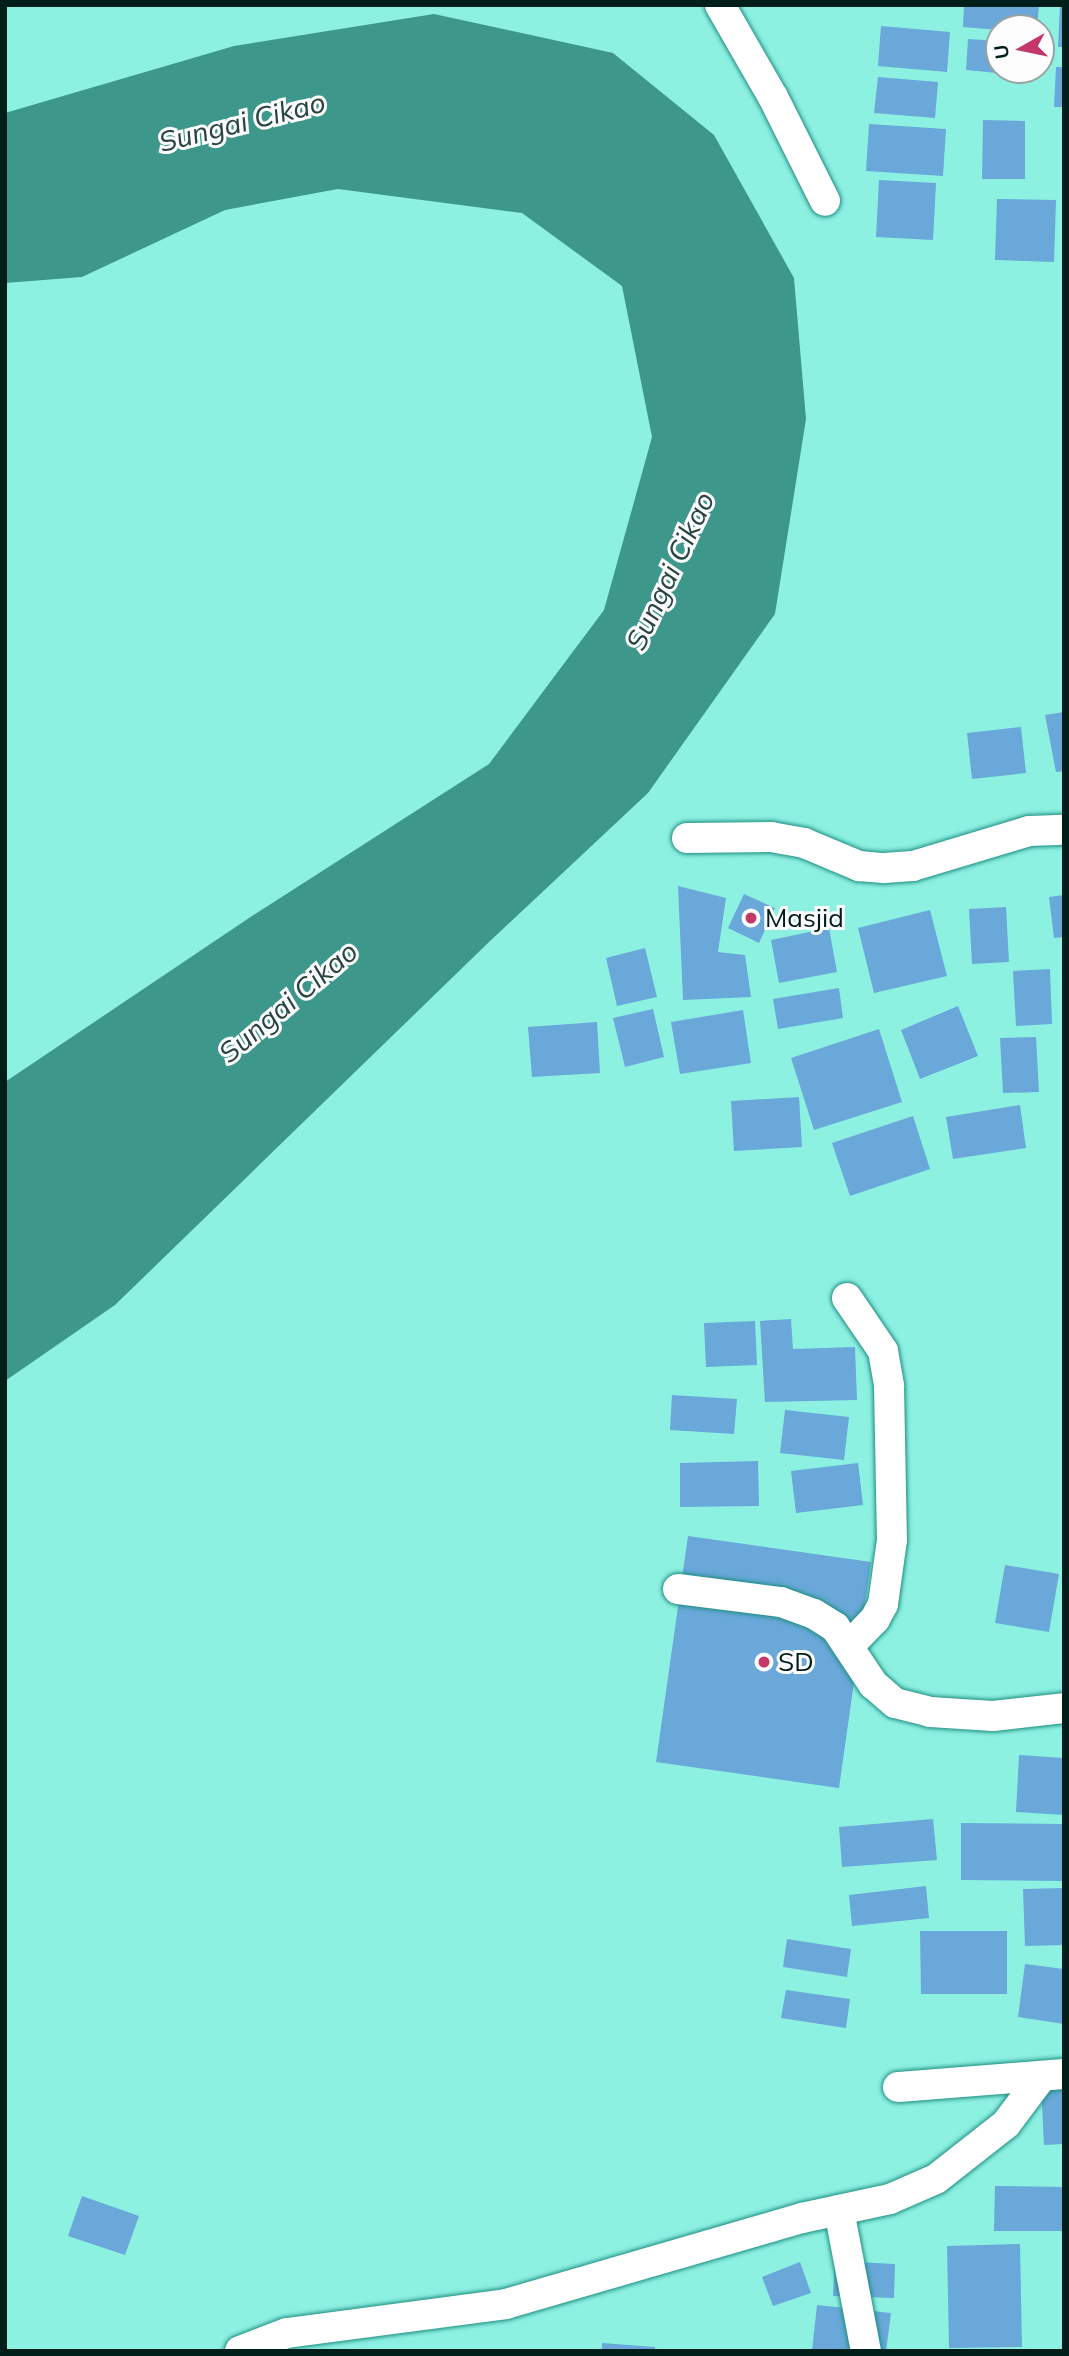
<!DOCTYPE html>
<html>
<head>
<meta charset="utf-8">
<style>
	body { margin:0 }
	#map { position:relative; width:1069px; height:2356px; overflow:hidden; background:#8df1e2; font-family:Mulish,sans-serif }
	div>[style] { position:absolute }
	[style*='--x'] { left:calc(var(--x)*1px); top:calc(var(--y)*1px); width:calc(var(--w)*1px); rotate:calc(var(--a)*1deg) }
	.water>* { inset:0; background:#3d988b }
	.building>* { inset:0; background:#69a8d9 }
	.roads { filter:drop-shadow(0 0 2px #1e8e81) drop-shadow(0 0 2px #1e8e81) }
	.minor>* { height:30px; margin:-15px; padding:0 15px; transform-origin:15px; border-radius:15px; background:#fff }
	.dots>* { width:19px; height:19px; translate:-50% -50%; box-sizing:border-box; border:4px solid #fdfdfd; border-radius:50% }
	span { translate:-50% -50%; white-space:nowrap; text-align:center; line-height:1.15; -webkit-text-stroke:6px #fdfdfd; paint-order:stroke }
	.poi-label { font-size:26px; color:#001f1b }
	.left { translate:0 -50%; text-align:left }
	.water-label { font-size:28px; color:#284440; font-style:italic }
	.frame { position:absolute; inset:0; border:7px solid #001f1b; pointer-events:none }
	.north { position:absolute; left:985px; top:14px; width:70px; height:70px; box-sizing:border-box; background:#fdfdfd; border:2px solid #98a4a3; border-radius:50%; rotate:261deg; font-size:19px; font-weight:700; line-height:28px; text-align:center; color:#001f1b }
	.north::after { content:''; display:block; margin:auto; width:24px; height:32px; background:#c3376a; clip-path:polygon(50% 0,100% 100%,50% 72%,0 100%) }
</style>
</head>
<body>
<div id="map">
	<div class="water">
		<i style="clip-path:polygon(434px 14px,613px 53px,714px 135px,794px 278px,806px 419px,775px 614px,648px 793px,489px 942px,115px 1305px,5px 1381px,5px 1082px,252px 916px,489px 764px,604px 610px,652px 437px,622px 286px,522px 213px,338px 189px,225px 210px,82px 277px,5px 283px,5px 113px,234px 46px)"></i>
	</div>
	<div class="building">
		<i style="clip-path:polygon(964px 5px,1039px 5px,1037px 28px,999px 30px,963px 27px)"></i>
		<i style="clip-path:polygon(1060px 5px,1064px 5px,1064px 47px,1058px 47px)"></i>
		<i style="clip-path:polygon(881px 26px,950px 32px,947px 72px,878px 66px)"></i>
		<i style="clip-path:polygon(968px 39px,999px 41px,999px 70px,1041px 70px,1040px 77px,966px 70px)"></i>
		<i style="clip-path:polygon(1056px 67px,1064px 67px,1064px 107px,1054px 107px)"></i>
		<i style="clip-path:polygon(878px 77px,938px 82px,935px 118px,874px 113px)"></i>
		<i style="clip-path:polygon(983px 120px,1025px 121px,1025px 179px,982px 179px)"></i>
		<i style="clip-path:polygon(869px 124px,946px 129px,943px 176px,866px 171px)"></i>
		<i style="clip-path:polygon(879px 180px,936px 183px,933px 240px,876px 237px)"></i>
		<i style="clip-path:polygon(997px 199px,1056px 200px,1054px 262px,995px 260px)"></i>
		<i style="clip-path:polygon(1064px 712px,1064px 771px,1056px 772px,1045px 715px)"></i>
		<i style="clip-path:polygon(1021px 727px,1026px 773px,972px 779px,967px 733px)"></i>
		<i style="clip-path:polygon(678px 886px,726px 898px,718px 952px,745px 955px,751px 997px,683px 1000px)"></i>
		<i style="clip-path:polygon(744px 894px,775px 908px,759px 943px,728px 928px)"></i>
		<i style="clip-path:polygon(1064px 895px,1064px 937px,1054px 938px,1049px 897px)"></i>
		<i style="clip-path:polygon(1006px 907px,1009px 962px,972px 964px,969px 909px)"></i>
		<i style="clip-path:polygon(930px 910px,947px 976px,874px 993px,858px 928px)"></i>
		<i style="clip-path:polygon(829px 928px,837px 972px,779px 983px,771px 940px)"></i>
		<i style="clip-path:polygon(645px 948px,657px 997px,617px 1006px,606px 958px)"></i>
		<i style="clip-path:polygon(1050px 969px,1052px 1024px,1016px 1026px,1013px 971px)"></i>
		<i style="clip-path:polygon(839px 988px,843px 1018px,778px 1029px,773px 999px)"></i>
		<i style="clip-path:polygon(958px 1006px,978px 1056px,920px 1079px,901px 1030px)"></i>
		<i style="clip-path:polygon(653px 1009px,664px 1057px,625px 1067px,613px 1018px)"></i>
		<i style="clip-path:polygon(743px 1010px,751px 1063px,680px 1074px,671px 1022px)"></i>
		<i style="clip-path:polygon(597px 1022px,600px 1073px,532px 1077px,528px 1027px)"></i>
		<i style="clip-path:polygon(879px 1029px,902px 1102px,814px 1130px,791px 1058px)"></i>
		<i style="clip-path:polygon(1036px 1037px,1039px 1092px,1003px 1093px,1000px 1038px)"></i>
		<i style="clip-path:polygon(799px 1097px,802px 1147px,734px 1151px,731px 1101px)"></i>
		<i style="clip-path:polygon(1020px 1105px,1026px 1148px,953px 1159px,946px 1117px)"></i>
		<i style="clip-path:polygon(913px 1116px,930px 1169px,850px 1196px,832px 1143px)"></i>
		<i style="clip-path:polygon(791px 1319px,793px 1349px,855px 1347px,857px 1400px,765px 1402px,760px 1321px)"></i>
		<i style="clip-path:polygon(755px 1321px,757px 1365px,706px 1367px,704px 1323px)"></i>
		<i style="clip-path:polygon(672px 1395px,737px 1399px,734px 1434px,670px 1430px)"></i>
		<i style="clip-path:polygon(785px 1410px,849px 1417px,844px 1460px,780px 1453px)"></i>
		<i style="clip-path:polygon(758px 1461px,759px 1506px,680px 1507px,680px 1463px)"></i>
		<i style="clip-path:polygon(858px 1463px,863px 1505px,796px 1513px,791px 1471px)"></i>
		<i style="clip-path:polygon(688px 1536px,871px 1562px,839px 1788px,656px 1762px)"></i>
		<i style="clip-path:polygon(1005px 1565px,1059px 1574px,1049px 1632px,995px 1623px)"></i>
		<i style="clip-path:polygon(1019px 1755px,1064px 1758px,1064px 1815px,1016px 1812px)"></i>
		<i style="clip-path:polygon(933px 1819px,937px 1860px,842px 1867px,839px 1827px)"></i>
		<i style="clip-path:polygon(961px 1823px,1064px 1824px,1064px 1881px,961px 1880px)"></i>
		<i style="clip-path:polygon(926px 1886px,929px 1918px,852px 1926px,849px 1895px)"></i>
		<i style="clip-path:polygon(1064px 1888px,1064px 1945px,1025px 1946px,1023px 1889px)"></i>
		<i style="clip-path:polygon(920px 1931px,1007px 1931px,1007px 1994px,921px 1994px)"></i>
		<i style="clip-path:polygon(787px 1939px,851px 1949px,847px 1977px,783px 1967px)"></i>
		<i style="clip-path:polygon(1025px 1964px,1064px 1969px,1064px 2024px,1018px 2017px)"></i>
		<i style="clip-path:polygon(786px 1990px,850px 1999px,846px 2028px,781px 2018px)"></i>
		<i style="clip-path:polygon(1064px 2083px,1064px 2144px,1044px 2145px,1041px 2084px)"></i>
		<i style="clip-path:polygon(995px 2186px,1064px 2187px,1064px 2231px,994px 2231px)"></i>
		<i style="clip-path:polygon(82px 2196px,139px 2216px,125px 2255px,68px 2236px)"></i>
		<i style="clip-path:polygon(1020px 2244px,1022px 2347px,949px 2348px,947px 2246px)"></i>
		<i style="clip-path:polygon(835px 2261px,895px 2264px,894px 2298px,833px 2296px)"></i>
		<i style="clip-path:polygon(800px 2262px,811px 2293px,773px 2306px,762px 2277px)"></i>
		<i style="clip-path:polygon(817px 2305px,891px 2313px,886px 2351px,812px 2351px)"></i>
		<i style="clip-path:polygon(602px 2343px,655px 2347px,655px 2351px,602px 2351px)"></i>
	</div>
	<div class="roads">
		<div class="minor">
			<i style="--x:720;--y:5;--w:106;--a:60.1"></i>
			<i style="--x:773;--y:97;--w:116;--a:63.4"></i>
			<i style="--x:687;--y:838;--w:84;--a:-0.7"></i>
			<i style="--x:771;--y:837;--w:34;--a:10"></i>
			<i style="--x:804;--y:843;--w:60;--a:22.7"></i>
			<i style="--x:859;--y:866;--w:25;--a:5"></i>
			<i style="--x:884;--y:868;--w:29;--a:-4"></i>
			<i style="--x:913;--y:866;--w:121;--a:-16.8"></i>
			<i style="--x:1029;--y:831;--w:35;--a:-2"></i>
			<i style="--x:847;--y:1298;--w:64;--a:55.8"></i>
			<i style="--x:883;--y:1351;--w:36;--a:80"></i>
			<i style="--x:889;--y:1386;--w:154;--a:88.9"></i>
			<i style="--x:892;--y:1540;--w:65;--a:98"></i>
			<i style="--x:883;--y:1604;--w:17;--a:118"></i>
			<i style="--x:875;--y:1619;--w:37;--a:134"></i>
			<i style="--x:678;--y:1589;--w:104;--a:7.2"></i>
			<i style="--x:781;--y:1602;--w:35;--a:20"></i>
			<i style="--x:814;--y:1614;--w:25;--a:32"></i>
			<i style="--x:835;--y:1627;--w:69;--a:56.3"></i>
			<i style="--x:873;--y:1684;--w:29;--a:41"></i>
			<i style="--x:895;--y:1703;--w:36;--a:14"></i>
			<i style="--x:930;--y:1712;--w:63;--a:3.6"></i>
			<i style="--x:993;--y:1716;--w:71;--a:-6.4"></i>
			<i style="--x:898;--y:2087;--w:167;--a:-4.5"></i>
			<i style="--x:839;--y:2210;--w:144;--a:79.2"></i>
			<i style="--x:240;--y:2351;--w:50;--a:-21"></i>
			<i style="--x:287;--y:2333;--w:221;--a:-7.5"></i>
			<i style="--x:506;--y:2304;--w:308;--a:-16.2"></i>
			<i style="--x:802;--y:2218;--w:90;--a:-12.2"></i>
			<i style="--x:890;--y:2199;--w:50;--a:-23.5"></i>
			<i style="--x:936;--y:2179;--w:89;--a:-38.2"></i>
			<i style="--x:1006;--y:2124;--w:60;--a:-53.1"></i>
		</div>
	</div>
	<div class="dots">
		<i style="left:751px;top:918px;background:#c3376a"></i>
		<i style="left:764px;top:1662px;background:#c3376a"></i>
	</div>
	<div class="poi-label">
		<span class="left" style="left:765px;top:918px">Masjid</span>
		<span class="left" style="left:778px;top:1662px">SD</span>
	</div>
	<div class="water-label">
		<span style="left:242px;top:122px;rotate:-14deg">Sungai Cikao</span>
		<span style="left:670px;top:571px;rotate:-65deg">Sungai Cikao</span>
		<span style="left:288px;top:1002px;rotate:-40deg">Sungai Cikao</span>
	</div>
	<div class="frame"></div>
	<div class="north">U</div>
</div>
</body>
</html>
